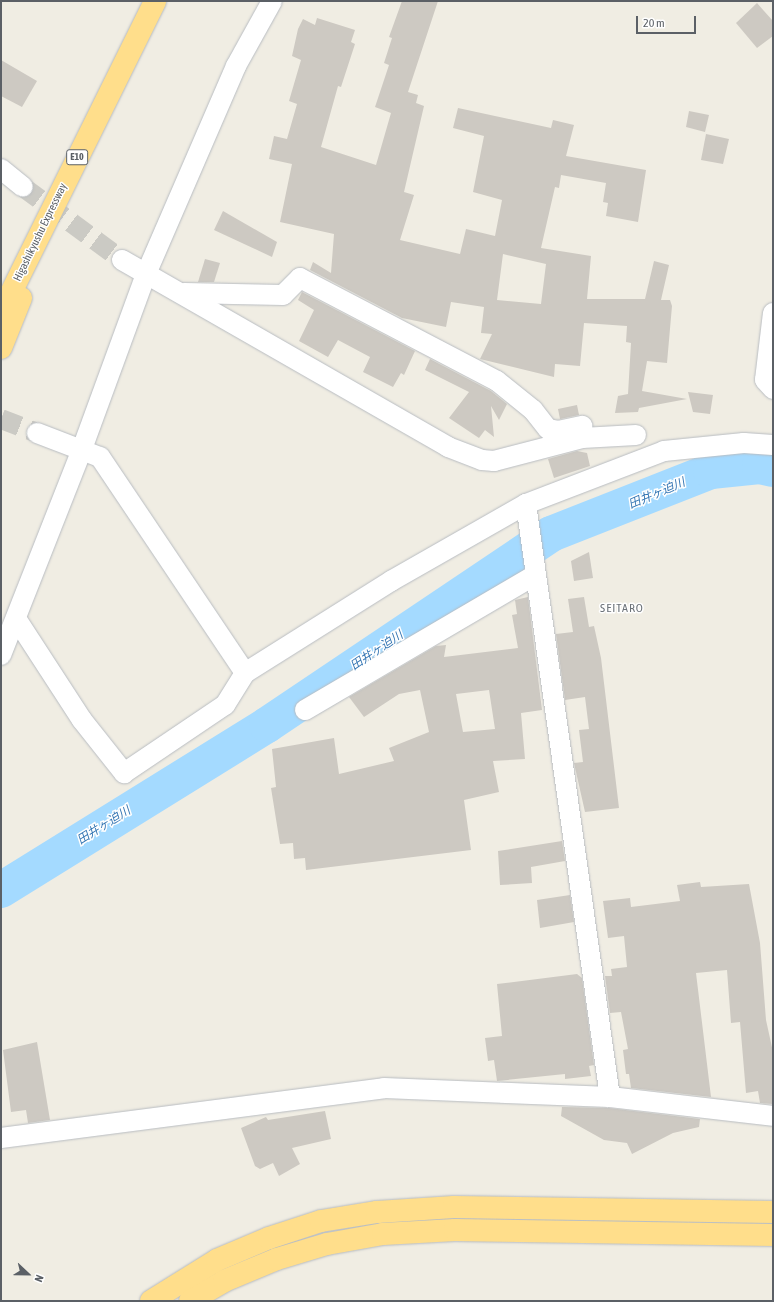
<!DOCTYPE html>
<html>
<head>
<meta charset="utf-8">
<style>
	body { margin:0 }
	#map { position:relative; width:774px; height:1302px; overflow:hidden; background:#f0ede3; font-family:"Asap Condensed","Noto Sans JP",sans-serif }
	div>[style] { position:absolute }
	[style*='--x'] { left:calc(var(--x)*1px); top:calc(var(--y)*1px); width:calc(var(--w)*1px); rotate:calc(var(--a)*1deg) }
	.river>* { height:36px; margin:-18px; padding:0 18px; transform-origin:18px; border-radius:18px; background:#a4daff }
	.building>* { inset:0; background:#cdc9c2 }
	.minor-tunnel>* { height:20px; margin-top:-10px; transform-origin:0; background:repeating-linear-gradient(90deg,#cbcac4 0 20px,transparent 0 30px) }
	.roads { filter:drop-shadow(0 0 1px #b8bcc1) drop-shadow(0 0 1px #b8bcc1) }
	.minor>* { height:20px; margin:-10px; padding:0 10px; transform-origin:10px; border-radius:10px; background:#fff }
	.highway>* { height:22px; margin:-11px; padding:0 11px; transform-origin:11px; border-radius:11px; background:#ffde8b }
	span { translate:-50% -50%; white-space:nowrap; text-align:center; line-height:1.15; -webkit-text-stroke:3px #fff; paint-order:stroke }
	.shield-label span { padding:1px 3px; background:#fff; border:1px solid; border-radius:3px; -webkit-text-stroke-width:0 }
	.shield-label { font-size:10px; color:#5b6066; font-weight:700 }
	.street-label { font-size:11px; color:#5b6066 }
	.water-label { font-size:12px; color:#3375b3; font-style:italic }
	.neighbourhood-label { font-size:12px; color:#6c7278; letter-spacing:1px }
	.frame { position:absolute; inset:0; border:2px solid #5b6066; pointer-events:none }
	.north { position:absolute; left:8px; top:1254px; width:40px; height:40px; -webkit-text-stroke:3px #fff; paint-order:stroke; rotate:112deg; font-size:11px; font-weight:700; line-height:16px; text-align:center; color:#5b6066 }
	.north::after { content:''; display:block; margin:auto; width:14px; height:18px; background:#5b6066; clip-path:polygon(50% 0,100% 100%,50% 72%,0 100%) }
	.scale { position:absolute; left:636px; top:16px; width:60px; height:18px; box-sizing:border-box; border:2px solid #5b6066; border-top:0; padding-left:5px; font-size:12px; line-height:14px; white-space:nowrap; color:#5b6066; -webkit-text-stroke:3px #fff; paint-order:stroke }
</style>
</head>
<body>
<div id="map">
	<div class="river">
		<i style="--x:1;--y:890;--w:313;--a:-31.8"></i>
		<i style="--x:267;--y:725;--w:342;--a:-33.9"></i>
		<i style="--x:551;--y:534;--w:172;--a:-21.5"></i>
		<i style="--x:711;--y:471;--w:49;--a:-5.8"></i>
		<i style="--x:760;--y:466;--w:13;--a:13"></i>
	</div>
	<div class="building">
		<i style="clip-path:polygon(evenodd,402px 1px,438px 1px,408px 92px,418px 95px,416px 103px,424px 106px,404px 192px,414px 195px,400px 240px,460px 254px,466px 229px,495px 236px,502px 200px,473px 192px,484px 136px,453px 128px,458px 108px,551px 128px,553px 120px,574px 125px,566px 156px,646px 170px,638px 222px,606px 216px,608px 203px,603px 202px,606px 183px,561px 175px,559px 188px,555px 187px,541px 248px,591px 256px,587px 299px,645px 299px,654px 261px,669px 265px,661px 300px,670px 300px,672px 306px,667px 363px,647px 361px,642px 391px,687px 399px,639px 408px,638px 412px,615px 413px,618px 396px,628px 394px,631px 343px,626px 342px,627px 326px,584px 323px,580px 366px,555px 364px,554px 377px,480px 359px,492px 334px,481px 333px,484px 307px,451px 302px,446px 327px,402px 318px,310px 270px,313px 262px,331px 273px,334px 234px,280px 222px,292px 164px,269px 159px,274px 136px,287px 139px,297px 104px,289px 101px,301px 60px,292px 56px,298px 29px,303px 19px,315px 25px,317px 18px,355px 30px,351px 42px,355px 44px,341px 87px,338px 86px,321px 147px,376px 165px,391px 113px,375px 107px,389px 65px,384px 63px,392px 38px,389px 37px,402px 1px,503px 254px,546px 264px,541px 304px,497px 300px,503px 254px)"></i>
		<i style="clip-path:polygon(757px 3px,773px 21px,773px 36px,757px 48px,736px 23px)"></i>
		<i style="clip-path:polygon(1px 60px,37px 81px,22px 107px,1px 96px)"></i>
		<i style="clip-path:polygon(689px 111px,709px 115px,705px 132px,686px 127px)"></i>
		<i style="clip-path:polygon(706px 134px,729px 139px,723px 164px,701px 160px)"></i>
		<i style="clip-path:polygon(223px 211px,277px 242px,272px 257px,214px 230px)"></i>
		<i style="clip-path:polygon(205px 259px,220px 263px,214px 282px,198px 282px)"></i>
		<i style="clip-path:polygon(302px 292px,415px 351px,404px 375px,401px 373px,393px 387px,363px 372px,370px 357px,338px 340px,328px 357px,299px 341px,314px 310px,298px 300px)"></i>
		<i style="clip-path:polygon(430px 359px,491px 391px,507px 404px,499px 420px,491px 406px,494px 437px,485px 430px,479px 438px,449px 418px,469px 392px,425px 370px)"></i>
		<i style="clip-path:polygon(688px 392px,713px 395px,710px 414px,693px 412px)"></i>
		<i style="clip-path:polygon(577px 405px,579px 415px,560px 419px,558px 409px)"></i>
		<i style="clip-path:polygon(577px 451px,587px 453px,590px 466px,554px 478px,548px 459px)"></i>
		<i style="clip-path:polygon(589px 552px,593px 578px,574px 581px,571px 561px)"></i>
		<i style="clip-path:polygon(evenodd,528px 597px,542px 710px,521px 713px,525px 759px,493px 761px,499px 792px,464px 800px,471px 850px,306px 870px,305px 858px,294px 859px,293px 843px,280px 844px,271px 788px,276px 787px,272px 749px,334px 738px,339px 774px,394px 761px,389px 748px,429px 732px,420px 690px,399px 694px,364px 717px,349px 697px,436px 646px,446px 645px,444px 657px,518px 648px,512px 615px,517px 614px,515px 600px,528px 597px,489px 690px,495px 729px,463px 732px,456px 694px,489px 690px)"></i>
		<i style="clip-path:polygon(584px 597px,589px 627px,594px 626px,601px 658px,619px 808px,585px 812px,574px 763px,583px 762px,579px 730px,589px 729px,585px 697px,565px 700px,556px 634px,573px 632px,568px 599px)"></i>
		<i style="clip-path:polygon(562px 841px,565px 861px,531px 867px,532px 883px,500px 885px,498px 851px)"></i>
		<i style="clip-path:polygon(700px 882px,701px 887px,749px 884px,760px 943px,766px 1020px,773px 1052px,773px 1104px,760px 1103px,758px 1091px,746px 1093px,740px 1022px,731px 1023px,727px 970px,696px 973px,711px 1097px,631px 1088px,629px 1074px,626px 1074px,623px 1050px,628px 1049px,621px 1012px,610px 1013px,605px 976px,612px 976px,611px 969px,627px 967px,624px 936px,608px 938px,603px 901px,630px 898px,631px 907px,680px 901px,677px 885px)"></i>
		<i style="clip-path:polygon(570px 895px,574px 922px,540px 928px,537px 900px)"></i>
		<i style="clip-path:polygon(577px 974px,582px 978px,594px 1065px,589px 1066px,591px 1076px,565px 1079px,565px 1074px,497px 1081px,494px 1060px,488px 1061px,485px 1038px,502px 1036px,497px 984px)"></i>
		<i style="clip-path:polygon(37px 1042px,50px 1120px,28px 1123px,26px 1110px,11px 1112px,3px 1050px)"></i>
		<i style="clip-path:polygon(562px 1107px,609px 1108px,700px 1119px,699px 1127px,673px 1133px,632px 1154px,627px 1143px,604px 1140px,561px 1116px)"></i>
		<i style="clip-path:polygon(325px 1111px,331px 1139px,292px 1148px,300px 1164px,279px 1176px,273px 1163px,260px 1169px,255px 1166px,241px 1128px,266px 1117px,268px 1120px)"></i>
	</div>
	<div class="minor-tunnel">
		<i style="--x:23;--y:187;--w:123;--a:36.4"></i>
		<i style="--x:1;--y:419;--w:39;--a:21"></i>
	</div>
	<div class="roads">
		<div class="minor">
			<i style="--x:1;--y:169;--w:28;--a:39"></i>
			<i style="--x:122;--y:260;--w:376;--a:29.8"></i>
			<i style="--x:448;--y:447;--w:36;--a:21"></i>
			<i style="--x:482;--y:460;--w:12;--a:5"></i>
			<i style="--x:494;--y:461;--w:91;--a:-14.6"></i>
			<i style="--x:582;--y:438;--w:54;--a:-3.2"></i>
			<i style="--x:184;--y:293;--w:99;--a:1.2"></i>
			<i style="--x:283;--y:295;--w:24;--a:-45"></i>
			<i style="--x:300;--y:278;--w:222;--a:27.6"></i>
			<i style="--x:497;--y:381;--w:46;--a:38.9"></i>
			<i style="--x:533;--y:410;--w:24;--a:52"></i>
			<i style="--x:548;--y:429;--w:10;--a:11"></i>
			<i style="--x:558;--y:431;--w:25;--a:-12"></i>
			<i style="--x:773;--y:313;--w:67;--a:96.8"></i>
			<i style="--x:765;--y:380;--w:12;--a:48"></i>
			<i style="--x:37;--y:433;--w:67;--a:20.9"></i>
			<i style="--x:100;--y:457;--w:260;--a:56.1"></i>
			<i style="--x:526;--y:504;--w:599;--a:81.94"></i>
			<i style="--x:17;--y:620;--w:119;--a:57"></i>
			<i style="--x:82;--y:720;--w:68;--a:51.6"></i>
			<i style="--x:124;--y:773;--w:122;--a:-34"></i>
			<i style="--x:225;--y:705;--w:38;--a:-58"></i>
			<i style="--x:245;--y:673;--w:173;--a:-32.2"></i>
			<i style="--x:391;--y:581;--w:155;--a:-29.7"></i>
			<i style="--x:526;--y:504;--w:148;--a:-21"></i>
			<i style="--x:664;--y:451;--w:80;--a:-5.7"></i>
			<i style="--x:744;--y:443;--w:29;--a:4"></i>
			<i style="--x:1;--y:655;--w:221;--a:-68.5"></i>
			<i style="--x:82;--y:449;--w:186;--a:-69.9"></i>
			<i style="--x:146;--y:274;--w:227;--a:-66.6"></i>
			<i style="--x:236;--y:66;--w:74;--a:-61"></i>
			<i style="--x:305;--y:710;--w:267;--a:-30.4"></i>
			<i style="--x:1;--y:1138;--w:386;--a:-7.4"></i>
			<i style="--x:384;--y:1088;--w:226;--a:2.3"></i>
			<i style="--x:610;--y:1097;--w:164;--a:6.6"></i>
		</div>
		<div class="highway">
			<i style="--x:1;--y:313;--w:348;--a:-63.7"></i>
			<i style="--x:1;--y:348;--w:54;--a:-68.2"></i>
			<i style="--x:151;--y:1301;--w:78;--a:-31.8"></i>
			<i style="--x:217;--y:1260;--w:56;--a:-22.9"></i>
			<i style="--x:269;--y:1238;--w:55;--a:-18.1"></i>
			<i style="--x:321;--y:1221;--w:57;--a:-9.1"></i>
			<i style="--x:377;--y:1212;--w:77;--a:-3.7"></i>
			<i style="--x:454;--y:1207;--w:319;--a:0.9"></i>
			<i style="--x:190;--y:1301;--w:39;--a:-30"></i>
			<i style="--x:224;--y:1281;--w:57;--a:-22.5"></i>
			<i style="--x:277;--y:1259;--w:52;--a:-16.7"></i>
			<i style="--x:327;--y:1244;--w:57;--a:-10.1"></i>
			<i style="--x:383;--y:1234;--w:72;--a:-3.2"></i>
			<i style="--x:455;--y:1230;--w:318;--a:0.9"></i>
		</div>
	</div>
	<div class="shield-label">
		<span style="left:77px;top:157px">E10</span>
	</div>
	<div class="street-label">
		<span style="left:40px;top:232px;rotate:-64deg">Higashikyushu Expressway</span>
	</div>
	<div class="water-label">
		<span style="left:657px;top:494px;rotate:-23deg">田井ヶ迫川</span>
		<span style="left:377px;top:651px;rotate:-34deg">田井ヶ迫川</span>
		<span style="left:104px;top:826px;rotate:-32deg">田井ヶ迫川</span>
	</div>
	<div class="neighbourhood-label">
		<span style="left:622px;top:609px">SEITARO</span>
	</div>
	<div class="frame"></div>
	<div class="north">N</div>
	<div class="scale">20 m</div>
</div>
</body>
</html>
